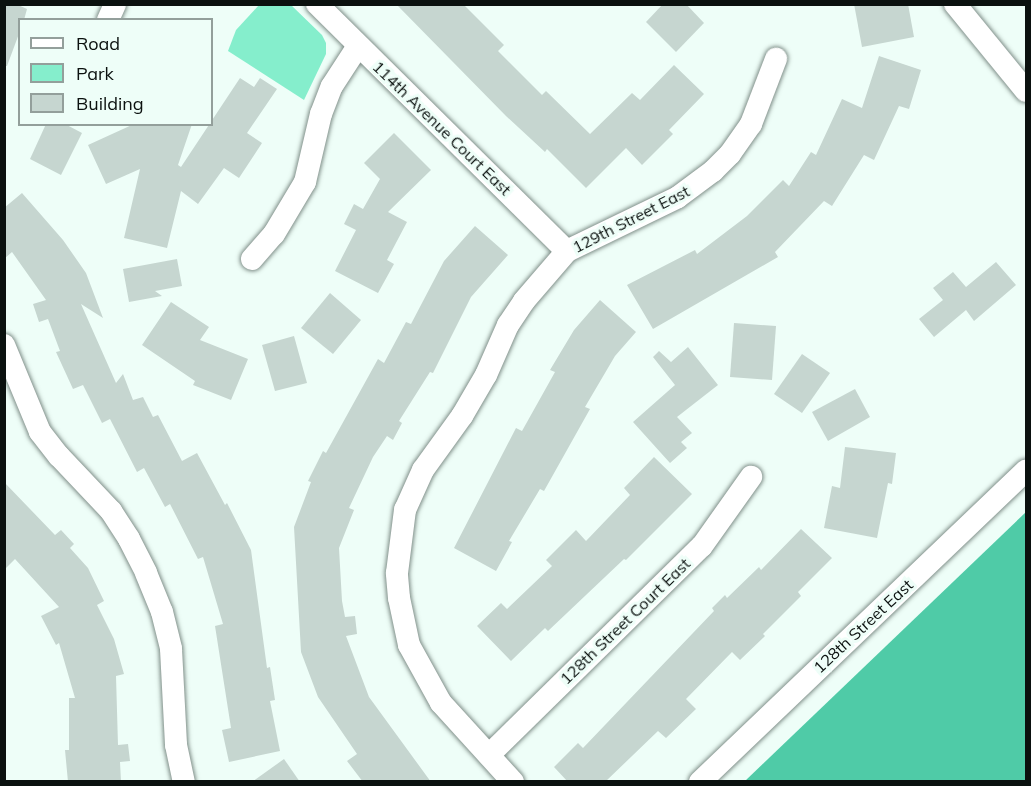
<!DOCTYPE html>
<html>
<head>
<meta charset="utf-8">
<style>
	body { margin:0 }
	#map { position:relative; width:1031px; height:786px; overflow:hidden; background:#eefef8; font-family:Mulish,sans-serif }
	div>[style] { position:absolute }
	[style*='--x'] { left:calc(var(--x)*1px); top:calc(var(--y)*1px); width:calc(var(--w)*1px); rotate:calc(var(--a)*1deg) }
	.green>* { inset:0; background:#85eecc }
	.forest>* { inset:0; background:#4fcba7 }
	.building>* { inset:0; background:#c6d6d0 }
	.roads { filter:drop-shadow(0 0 2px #81908a) drop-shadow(0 0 2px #81908a) }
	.minor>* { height:22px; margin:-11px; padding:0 11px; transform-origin:11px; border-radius:11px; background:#fff }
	span { translate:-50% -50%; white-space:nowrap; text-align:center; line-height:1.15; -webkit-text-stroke:6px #eefef8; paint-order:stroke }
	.street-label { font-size:16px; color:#0b110f }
	.frame { position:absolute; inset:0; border:6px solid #0b110f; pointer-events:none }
	.legend { position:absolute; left:18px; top:18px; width:195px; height:108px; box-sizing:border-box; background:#eefef8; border:2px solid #939f9b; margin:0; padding:8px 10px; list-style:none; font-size:18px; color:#0b110f }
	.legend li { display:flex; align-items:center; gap:12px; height:30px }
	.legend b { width:30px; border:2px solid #939f9b }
</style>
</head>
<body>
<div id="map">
	<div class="green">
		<i style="clip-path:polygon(291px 5px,322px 35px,326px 43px,326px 54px,304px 100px,228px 51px,236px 30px,259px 5px)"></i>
	</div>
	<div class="forest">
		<i style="clip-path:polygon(1026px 512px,1026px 781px,745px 781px)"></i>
	</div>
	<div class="building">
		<i style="clip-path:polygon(4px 4px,16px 4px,27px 9px,24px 20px,20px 20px,20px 31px,7px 66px,4px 66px)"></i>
		<i style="clip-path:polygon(396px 4px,463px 4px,504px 45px,498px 51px,542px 95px,546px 91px,590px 134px,632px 93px,640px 100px,674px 65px,704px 94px,669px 130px,673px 134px,642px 165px,626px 148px,586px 188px,547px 149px,545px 152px,506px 116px)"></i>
		<i style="clip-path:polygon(663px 4px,686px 4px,704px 23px,676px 52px,646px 22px)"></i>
		<i style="clip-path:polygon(854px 4px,908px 4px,914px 37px,862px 47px)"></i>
		<i style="clip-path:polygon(879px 56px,921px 70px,909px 109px,899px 106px,874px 160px,864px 155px,832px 206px,824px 201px,775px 252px,778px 257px,653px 329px,627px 285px,695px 250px,697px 254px,747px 216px,783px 180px,789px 186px,811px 152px,816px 155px,842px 99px,862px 108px)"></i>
		<i style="clip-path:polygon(240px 78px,254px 87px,260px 78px,277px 89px,247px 133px,262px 143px,239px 178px,224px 168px,198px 204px,181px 191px,167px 248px,124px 238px,140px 169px,106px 184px,88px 145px,134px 124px,192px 124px,178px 165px,181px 167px)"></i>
		<i style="clip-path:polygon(46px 124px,65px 124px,82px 133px,61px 175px,30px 159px)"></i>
		<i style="clip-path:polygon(394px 133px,431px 170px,388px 212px,407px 222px,387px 260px,394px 264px,378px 293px,335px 271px,356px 230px,344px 224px,354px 204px,363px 209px,380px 179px,364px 163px)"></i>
		<i style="clip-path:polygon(22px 193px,63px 240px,86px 273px,103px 318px,81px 304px,116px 383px,123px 374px,133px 400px,143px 397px,153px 417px,158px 415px,182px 461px,197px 453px,225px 505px,227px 503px,251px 550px,267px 668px,270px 667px,275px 700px,270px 701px,280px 751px,229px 762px,222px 730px,231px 728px,215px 626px,223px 624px,203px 557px,198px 559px,170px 504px,165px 507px,144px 468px,137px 472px,110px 419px,102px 423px,83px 385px,73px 389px,56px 352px,60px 351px,48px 319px,39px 322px,33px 304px,46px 300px,12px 252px,4px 259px,4px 208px)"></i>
		<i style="clip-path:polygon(475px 226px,508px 255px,471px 297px,433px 373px,430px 372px,399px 421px,402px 423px,393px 440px,387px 436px,373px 457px,349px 508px,354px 510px,339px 548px,342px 601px,345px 617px,355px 616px,357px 634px,346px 636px,369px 697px,431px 782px,363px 782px,347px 761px,357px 754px,318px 697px,301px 652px,294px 527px,311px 482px,308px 481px,323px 451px,326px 453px,378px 359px,384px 363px,406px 322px,411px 324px,444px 261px)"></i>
		<i style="clip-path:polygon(177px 259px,182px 286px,155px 291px,162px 296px,129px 302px,123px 269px)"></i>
		<i style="clip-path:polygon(996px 262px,1016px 285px,974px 321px,966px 310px,934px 337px,919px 319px,943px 300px,933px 288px,953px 272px,966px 287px)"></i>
		<i style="clip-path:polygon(330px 293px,361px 320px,333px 354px,301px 328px)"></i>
		<i style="clip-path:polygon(600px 300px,636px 332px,615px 356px,585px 407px,590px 409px,544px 491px,540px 489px,509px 541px,512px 542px,496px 571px,454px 548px,516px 428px,522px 431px,555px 372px,550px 370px,574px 330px)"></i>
		<i style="clip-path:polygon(171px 302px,209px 327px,200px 340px,248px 359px,231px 400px,193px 385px,195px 381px,142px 345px)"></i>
		<i style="clip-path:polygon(734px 323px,776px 326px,772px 380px,730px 377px)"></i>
		<i style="clip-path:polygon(294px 336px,307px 383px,275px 391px,262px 345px)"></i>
		<i style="clip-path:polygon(688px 347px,718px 385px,677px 417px,692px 433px,681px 442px,687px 448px,670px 463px,633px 422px,675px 385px,653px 357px,659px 351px,671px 362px)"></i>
		<i style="clip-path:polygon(802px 354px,830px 373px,802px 413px,774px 394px)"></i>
		<i style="clip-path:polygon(855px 389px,870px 417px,828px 441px,812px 412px)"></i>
		<i style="clip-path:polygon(845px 447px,896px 453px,892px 484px,888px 483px,877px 538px,824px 528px,832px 486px,840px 488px)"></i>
		<i style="clip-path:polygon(654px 457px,692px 494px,626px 560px,624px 559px,548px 631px,545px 628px,511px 661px,477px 626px,501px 603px,507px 609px,552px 566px,546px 560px,576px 530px,586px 541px,630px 495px,624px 488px)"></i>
		<i style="clip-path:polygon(4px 482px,55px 535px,61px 530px,74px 544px,70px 548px,88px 568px,104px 601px,97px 605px,114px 639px,124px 674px,116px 676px,118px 745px,128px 744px,130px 761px,120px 762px,121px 782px,68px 782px,65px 750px,69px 750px,69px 698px,75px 698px,59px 643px,56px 645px,41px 616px,59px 607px,15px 559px,4px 570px)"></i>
		<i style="clip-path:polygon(801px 529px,832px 558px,798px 592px,801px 596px,763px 634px,765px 636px,740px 660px,732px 652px,686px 699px,696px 709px,666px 738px,658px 731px,605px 782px,568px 782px,554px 767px,578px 743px,583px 748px,714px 611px,712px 608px,725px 595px,727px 598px,759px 567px,761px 570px)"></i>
		<i style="clip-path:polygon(284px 759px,300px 782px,252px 782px)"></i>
	</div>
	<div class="roads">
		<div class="minor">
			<i style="--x:317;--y:4;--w:351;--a:44.7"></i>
			<i style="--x:955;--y:4;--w:112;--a:50.8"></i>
			<i style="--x:108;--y:20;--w:17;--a:-66"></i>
			<i style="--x:252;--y:259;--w:33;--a:-49"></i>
			<i style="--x:274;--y:234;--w:61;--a:-59.2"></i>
			<i style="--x:305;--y:182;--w:70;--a:-76.8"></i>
			<i style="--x:321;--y:114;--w:30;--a:-69"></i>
			<i style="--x:332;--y:86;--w:48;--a:-57"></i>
			<i style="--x:4;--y:345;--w:94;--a:67.5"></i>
			<i style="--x:40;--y:432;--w:31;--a:52"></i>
			<i style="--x:59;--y:456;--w:76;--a:46.6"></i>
			<i style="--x:111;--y:511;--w:33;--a:57"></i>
			<i style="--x:129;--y:539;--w:38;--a:63"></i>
			<i style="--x:146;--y:573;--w:42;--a:67.7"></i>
			<i style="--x:162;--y:612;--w:38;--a:76"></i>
			<i style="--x:171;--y:649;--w:96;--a:87"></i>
			<i style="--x:176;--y:745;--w:38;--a:78"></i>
			<i style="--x:489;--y:755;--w:298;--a:-44.5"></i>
			<i style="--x:702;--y:546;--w:85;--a:-54.6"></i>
			<i style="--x:513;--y:782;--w:107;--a:-132.3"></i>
			<i style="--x:441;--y:703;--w:66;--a:-118.9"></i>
			<i style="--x:409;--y:645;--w:48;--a:-102"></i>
			<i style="--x:399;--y:598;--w:25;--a:-95"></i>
			<i style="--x:397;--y:573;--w:64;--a:-82.8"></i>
			<i style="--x:405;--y:510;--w:44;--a:-65.8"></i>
			<i style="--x:423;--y:470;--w:67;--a:-54.2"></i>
			<i style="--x:462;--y:416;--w:48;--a:-59.7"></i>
			<i style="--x:486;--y:375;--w:55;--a:-66.3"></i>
			<i style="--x:508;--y:325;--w:29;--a:-56"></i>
			<i style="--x:524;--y:301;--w:66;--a:-49.3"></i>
			<i style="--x:567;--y:251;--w:123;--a:-25.9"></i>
			<i style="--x:678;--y:197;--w:44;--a:-36.6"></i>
			<i style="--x:713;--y:171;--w:24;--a:-45"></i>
			<i style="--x:730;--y:154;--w:37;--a:-55"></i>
			<i style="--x:751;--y:124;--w:70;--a:-69"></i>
			<i style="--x:700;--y:782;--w:451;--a:-43.7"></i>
		</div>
	</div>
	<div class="street-label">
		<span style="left:442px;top:128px;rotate:44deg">114th Avenue Court East</span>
		<span style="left:631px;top:219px;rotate:-27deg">129th Street East</span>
		<span style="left:625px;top:621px;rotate:-44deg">128th Street Court East</span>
		<span style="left:863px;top:626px;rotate:-43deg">128th Street East</span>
	</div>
	<div class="frame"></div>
	<ul class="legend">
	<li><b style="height:8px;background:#fff"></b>Road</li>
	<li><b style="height:16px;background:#85eecc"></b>Park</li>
	<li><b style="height:16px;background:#c6d6d0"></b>Building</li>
	</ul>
</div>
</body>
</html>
